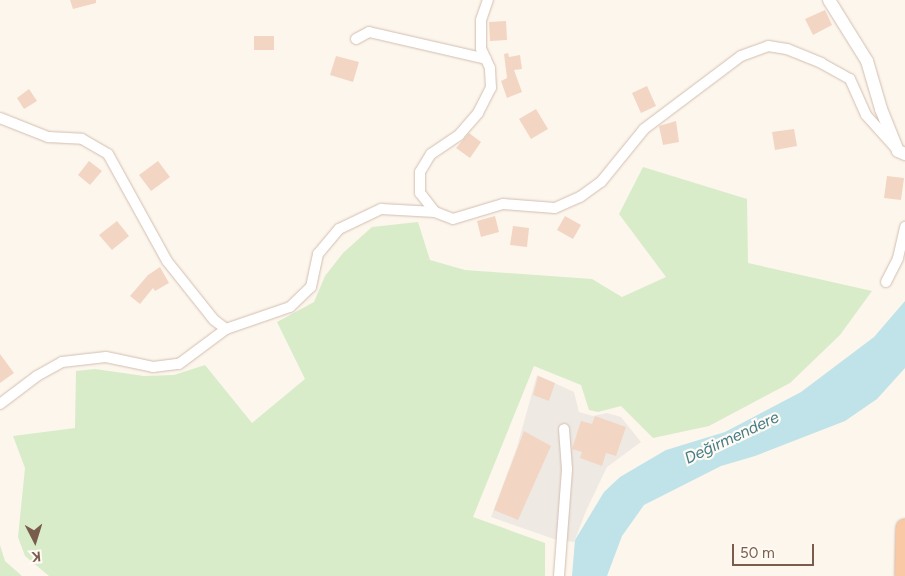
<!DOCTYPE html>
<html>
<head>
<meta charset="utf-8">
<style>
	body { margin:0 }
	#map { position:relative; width:905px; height:576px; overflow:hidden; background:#fdf6ec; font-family:Figtree,sans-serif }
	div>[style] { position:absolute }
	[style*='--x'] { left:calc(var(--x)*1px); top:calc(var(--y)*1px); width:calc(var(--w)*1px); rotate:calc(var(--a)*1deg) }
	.industrial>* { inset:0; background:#efe9e4 }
	.green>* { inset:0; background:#d8ecc9 }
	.water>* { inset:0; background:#bfe3e8 }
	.building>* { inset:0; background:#f3d5c3 }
	.roads { filter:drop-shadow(0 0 1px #d1beb0) drop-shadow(0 0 1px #d1beb0) }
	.minor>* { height:10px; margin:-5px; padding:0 5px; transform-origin:5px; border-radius:5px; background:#fff }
	.tertiary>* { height:12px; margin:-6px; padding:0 6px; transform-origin:6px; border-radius:6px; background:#fff }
	.trunk>* { height:18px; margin:-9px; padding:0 9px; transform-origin:9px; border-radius:9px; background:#f9c8a4 }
	span { translate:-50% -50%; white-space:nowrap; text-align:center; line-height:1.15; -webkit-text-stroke:4.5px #fffaf3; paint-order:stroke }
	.water-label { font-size:16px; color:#437c86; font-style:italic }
	.north { position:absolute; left:10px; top:516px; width:50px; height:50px; -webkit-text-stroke:4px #fffaf3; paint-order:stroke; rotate:175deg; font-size:14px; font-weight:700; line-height:20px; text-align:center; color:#7a5c4d }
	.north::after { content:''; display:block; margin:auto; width:18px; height:22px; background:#7a5c4d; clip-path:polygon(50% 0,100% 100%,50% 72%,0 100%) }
	.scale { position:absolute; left:732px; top:544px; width:82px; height:22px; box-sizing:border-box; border:2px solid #7a5c4d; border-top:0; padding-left:6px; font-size:15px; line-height:18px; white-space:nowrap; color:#7a5c4d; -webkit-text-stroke:4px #fffaf3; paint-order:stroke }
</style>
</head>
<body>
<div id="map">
	<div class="industrial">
		<i style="clip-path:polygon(537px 375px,574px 392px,579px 412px,593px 416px,607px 413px,621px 417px,641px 442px,607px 467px,586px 511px,574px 542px,554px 539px,491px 517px,517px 447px)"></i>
	</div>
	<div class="green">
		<i style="clip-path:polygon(643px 167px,747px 199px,748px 263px,872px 291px,840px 335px,790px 383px,709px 426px,653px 438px,621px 406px,598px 412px,589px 410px,581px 385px,534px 366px,473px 517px,545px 543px,545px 576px,49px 576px,25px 556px,18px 537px,25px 468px,13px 436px,75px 428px,76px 371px,95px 369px,144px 376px,174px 375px,205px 365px,252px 423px,305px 379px,277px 322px,314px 302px,325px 276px,343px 253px,372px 227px,418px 222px,430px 260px,465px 270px,592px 279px,622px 297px,666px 277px,619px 214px)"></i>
		<i style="clip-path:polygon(0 545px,5px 561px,22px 576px,0 576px)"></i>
	</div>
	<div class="water">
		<i style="clip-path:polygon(905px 301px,905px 368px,877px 399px,845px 421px,755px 456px,721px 466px,644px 505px,622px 536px,607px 576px,572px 576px,575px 540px,604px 492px,620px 477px,666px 450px,725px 432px,801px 392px,874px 337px)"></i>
	</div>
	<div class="building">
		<i style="clip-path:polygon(70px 0,96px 0,96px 3px,73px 9px)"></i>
		<i style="clip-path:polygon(825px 10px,832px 25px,813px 35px,805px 19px)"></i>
		<i style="clip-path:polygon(506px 21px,507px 40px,490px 41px,489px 22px)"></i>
		<i style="clip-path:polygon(254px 36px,274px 36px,274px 50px,254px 50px)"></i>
		<i style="clip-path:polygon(508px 53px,509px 57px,520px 55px,522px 69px,514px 70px,522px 92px,507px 98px,501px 81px,507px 78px,504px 54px)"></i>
		<i style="clip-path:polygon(336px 56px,359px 62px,353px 82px,330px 75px)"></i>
		<i style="clip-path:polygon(647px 86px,656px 106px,641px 113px,632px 93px)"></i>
		<i style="clip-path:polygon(29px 89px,37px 101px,24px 109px,17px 98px)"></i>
		<i style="clip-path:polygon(536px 109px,548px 129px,531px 139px,519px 119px)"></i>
		<i style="clip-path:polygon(676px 121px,679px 142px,663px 145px,659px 126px)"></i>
		<i style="clip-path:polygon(794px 129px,797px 146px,775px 150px,772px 132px)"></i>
		<i style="clip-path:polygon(469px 133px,481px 142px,470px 158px,456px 148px)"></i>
		<i style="clip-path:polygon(89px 161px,102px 171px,90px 185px,78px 175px)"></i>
		<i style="clip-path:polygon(158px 161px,170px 177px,151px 191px,139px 175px)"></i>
		<i style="clip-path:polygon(887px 176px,904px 178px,901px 200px,884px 198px)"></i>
		<i style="clip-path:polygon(495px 216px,499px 232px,481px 237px,477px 221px)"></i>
		<i style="clip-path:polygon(565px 216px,581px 225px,573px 239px,557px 230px)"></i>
		<i style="clip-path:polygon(117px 221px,129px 236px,112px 250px,99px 235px)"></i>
		<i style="clip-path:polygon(513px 226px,529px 228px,527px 247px,510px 245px)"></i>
		<i style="clip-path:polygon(160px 267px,169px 283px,155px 291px,153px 288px,140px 304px,130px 296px,148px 275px)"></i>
		<i style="clip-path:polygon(0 354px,14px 373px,0 383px)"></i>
		<i style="clip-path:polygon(538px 376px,555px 383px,549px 401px,533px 395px)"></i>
		<i style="clip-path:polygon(595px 416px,626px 427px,616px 456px,606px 453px,602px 466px,580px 458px,582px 452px,572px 449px,581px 421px,592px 424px)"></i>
		<i style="clip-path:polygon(524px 431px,551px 446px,518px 520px,494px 510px)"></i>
	</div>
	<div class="roads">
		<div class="minor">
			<i style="--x:356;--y:39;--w:15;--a:-28"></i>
			<i style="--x:369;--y:32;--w:120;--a:13"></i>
			<i style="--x:0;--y:118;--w:52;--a:21.6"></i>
			<i style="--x:48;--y:137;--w:34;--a:3"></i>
			<i style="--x:82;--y:139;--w:30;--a:30"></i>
			<i style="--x:108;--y:154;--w:122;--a:61.1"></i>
			<i style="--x:167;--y:261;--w:75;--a:51.5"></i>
			<i style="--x:214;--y:320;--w:15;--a:37"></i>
			<i style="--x:435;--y:212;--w:24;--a:-128"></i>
			<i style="--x:420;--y:193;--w:21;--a:-90"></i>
			<i style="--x:420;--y:172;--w:21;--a:-59"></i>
			<i style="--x:431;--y:154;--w:34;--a:-34"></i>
			<i style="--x:459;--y:135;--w:29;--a:-49"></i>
			<i style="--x:478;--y:113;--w:28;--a:-63"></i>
			<i style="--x:491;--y:88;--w:20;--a:-93"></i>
			<i style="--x:490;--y:68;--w:21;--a:-115"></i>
			<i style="--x:481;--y:49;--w:29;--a:-90"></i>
			<i style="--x:481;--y:20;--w:21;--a:-71"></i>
			<i style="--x:886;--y:282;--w:27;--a:-63"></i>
			<i style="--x:898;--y:258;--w:32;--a:-77"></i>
			<i style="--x:0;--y:404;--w:46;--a:-37.1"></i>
			<i style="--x:37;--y:376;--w:29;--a:-29"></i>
			<i style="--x:62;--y:362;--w:44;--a:-6.5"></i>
			<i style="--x:106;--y:357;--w:48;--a:12"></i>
			<i style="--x:153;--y:367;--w:26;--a:-7"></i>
			<i style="--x:179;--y:364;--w:59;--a:-36.7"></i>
			<i style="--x:226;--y:329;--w:68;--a:-19"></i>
			<i style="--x:290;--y:307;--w:29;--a:-44"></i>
			<i style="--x:311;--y:287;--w:34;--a:-78"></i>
			<i style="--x:318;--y:254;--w:33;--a:-50"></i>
			<i style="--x:339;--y:229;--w:47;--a:-25.5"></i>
			<i style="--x:381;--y:209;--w:54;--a:3.2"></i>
			<i style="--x:435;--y:212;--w:19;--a:21"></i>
			<i style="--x:453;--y:219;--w:52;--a:-16.7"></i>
			<i style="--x:503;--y:204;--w:52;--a:4.4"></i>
			<i style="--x:555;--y:208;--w:27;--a:-24"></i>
			<i style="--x:580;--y:197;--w:26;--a:-36"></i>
			<i style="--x:601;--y:182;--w:68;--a:-50.9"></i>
			<i style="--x:644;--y:129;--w:121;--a:-37"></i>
			<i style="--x:741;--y:56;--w:29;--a:-20"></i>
			<i style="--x:768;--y:46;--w:19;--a:9"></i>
			<i style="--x:787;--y:49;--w:37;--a:22"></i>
			<i style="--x:821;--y:63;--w:33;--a:29"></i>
			<i style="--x:850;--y:79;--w:39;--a:66"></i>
			<i style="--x:866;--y:115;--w:42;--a:47.9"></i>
			<i style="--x:559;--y:576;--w:107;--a:-85.7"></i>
			<i style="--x:567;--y:469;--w:40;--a:-94.3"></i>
		</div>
		<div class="tertiary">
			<i style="--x:829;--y:0;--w:72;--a:58.1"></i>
			<i style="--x:867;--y:61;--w:50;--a:73.7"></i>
			<i style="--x:881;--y:109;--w:45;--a:68"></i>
			<i style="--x:898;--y:151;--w:8;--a:23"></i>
		</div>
		<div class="trunk">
			<i style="--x:904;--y:576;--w:48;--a:-88.8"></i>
		</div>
	</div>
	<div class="water-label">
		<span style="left:732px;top:438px;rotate:-25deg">Değirmendere</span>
	</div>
	<div class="north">K</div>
	<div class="scale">50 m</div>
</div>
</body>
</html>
